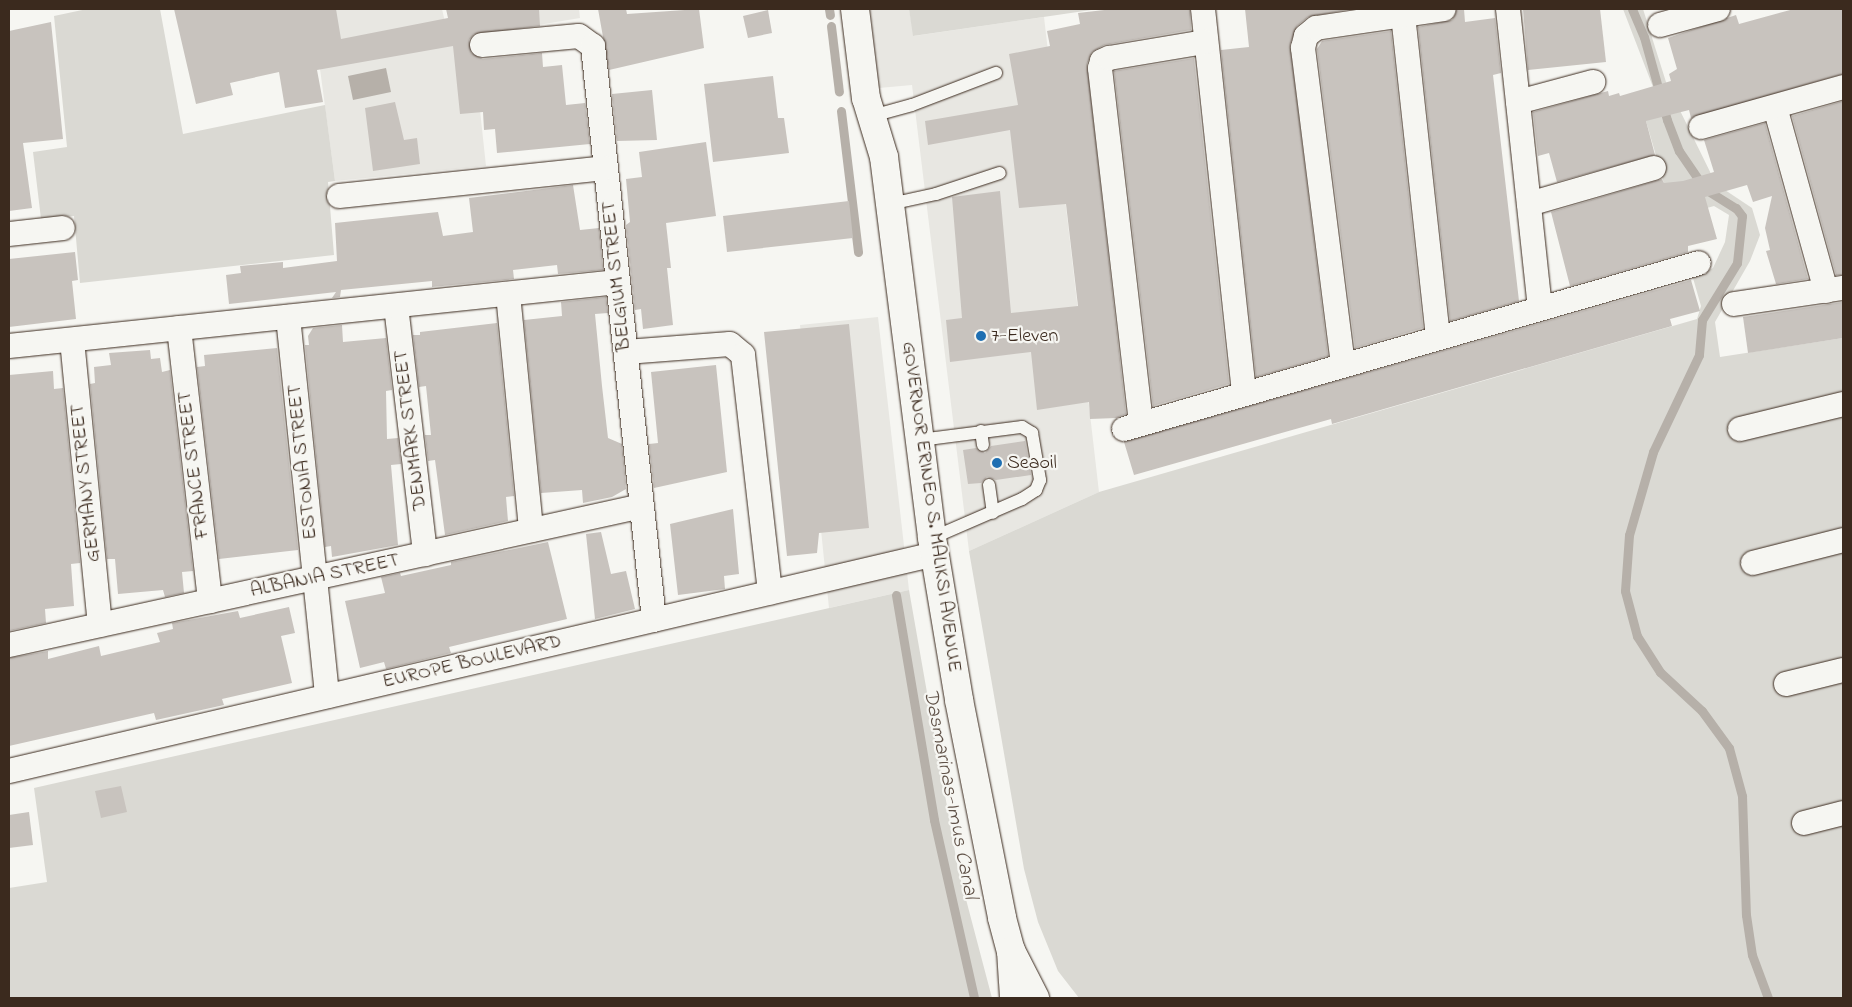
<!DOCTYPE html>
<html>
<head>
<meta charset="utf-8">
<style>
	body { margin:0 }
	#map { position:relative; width:1852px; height:1007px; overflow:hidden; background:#f6f6f2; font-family:"Indie Flower",sans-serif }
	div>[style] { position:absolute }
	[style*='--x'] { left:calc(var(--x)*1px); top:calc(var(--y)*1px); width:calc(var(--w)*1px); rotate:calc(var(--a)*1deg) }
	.built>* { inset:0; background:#e8e7e2 }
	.green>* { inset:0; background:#dad9d3 }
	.water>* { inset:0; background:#b6b0a9 }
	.stream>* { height:9px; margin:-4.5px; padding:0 4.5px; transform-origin:4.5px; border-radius:4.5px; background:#b6b0a9 }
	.building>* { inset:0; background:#c8c3be }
	.roads { filter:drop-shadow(0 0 1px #3b2a1e) drop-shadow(0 0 1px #3b2a1e) }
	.service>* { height:12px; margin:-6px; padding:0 6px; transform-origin:6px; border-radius:6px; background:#f6f6f2 }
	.minor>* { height:24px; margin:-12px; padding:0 12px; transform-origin:12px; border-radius:12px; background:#f6f6f2 }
	.tertiary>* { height:28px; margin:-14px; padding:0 14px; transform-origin:14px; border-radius:14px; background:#f6f6f2 }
	.secondary>* { height:28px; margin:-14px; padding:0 14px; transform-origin:14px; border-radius:14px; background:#f6f6f2 }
	.dots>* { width:14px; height:14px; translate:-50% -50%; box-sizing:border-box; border:2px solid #f6f6f2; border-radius:50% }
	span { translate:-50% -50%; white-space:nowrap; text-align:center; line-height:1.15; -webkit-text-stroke:4.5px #f6f6f2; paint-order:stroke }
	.street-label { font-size:20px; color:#3b2a1e }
	.poi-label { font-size:20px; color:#3b2a1e }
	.left { translate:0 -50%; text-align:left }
	.water-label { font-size:21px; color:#605248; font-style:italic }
	.frame { position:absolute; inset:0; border:10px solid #3b2a1e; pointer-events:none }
</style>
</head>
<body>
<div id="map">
	<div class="built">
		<i style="clip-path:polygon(312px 9px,442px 9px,447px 31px,510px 20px,508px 9px,579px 9px,580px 18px,472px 36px,486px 166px,335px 181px)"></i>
		<i style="clip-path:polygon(870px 9px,909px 9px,914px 36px,1044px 17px,1099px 492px,969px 551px,912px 85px,879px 88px)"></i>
		<i style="clip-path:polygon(878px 317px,909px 590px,829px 608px,800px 325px)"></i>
	</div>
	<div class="green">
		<i style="clip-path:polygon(87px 9px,160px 9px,183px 134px,325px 105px,335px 181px,328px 182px,334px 255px,80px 283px,74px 216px,41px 219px,33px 152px,67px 147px,54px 16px)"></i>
		<i style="clip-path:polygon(909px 9px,1098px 9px,913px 36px)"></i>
		<i style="clip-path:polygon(1623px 9px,1643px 9px,1666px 82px,1716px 184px,1752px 208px,1760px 235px,1750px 261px,1715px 322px,1720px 357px,1843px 338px,1843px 998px,1079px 998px,1058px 971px,1038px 922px,1024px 869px,969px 551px,1099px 492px,1697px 319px,1701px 306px,1693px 278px,1713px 268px,1725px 242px,1729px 215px,1714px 206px,1693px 212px,1665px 187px,1646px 121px,1653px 87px)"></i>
		<i style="clip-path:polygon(909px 590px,958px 869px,992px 998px,9px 998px,9px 888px,47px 882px,34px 788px)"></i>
	</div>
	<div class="water">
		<i style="clip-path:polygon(386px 68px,391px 92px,353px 100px,348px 76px)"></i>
	</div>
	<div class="stream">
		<i style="--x:829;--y:9;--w:6;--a:81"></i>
		<i style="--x:1632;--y:9;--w:30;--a:67"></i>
		<i style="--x:1644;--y:37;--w:86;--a:74.5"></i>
		<i style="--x:1667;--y:120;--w:33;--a:69"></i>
		<i style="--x:1679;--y:151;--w:46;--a:55.6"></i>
		<i style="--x:1705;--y:189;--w:36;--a:32"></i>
		<i style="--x:1736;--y:208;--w:10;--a:53"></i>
		<i style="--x:1742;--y:216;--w:47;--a:96.1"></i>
		<i style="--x:1737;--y:263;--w:67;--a:121.6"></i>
		<i style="--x:1702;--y:320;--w:35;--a:95"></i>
		<i style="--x:1699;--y:355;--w:107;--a:115.4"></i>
		<i style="--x:1653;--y:452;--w:86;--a:106.1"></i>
		<i style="--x:1629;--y:535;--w:56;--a:94.1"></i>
		<i style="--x:1625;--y:591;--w:47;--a:75.1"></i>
		<i style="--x:1637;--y:636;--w:43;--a:57.4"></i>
		<i style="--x:1660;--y:672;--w:57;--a:42.9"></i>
		<i style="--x:1702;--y:711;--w:46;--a:53.9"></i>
		<i style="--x:1729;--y:748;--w:50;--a:74.8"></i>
		<i style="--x:1742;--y:796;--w:119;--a:88.1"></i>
		<i style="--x:1746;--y:915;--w:40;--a:81.5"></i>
		<i style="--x:1752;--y:955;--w:46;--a:69.6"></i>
		<i style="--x:831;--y:26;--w:66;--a:83.1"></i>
		<i style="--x:841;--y:111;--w:142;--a:83.1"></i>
		<i style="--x:896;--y:595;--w:228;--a:80.4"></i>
		<i style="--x:934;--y:820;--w:182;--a:77.3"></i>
	</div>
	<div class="building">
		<i style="clip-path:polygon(174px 9px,336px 9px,341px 39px,448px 18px,446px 9px,539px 9px,540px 26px,474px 34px,469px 40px,471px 53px,483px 59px,542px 53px,543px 67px,562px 65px,566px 105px,585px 103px,590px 144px,497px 153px,495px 129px,484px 130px,483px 112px,460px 114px,453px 46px,317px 70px,323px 102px,285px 108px,279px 72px,230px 83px,233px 95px,196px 104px)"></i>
		<i style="clip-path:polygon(598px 9px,626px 9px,627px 14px,699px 9px,704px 48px,609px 70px)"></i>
		<i style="clip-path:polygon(1113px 9px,1190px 9px,1191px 30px,1104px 45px,1092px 52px,1087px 64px,1126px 414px,1116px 418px,1090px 419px,1089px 402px,1037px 410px,1031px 352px,950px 362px,946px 320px,962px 318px,952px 197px,1000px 191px,1011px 313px,1078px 306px,1066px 204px,1019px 208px,1010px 130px,928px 145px,925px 121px,1018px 105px,1009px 54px,1050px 46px,1047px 31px,1080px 24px,1078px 13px)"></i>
		<i style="clip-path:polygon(1245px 9px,1352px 9px,1308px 17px,1297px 26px,1290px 45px,1328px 356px,1256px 377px,1221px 50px,1249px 47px)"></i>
		<i style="clip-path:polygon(1457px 9px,1464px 9px,1465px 22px,1495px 18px,1501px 73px,1493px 75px,1519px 301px,1450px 321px,1418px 27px,1452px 20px)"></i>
		<i style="clip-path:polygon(1523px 9px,1600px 9px,1606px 62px,1528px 70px)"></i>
		<i style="clip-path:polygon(1794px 9px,1843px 9px,1843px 74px,1691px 118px,1689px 110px,1646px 121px,1655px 155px,1557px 182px,1549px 153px,1538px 156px,1533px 112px,1608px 91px,1609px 96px,1619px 93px,1620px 96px,1671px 81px,1669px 74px,1677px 69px,1668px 38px,1736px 15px,1739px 24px)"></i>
		<i style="clip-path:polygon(768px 10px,772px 33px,748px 38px,743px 16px)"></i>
		<i style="clip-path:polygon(51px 22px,63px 139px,23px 143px,32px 208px,9px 211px,9px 31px)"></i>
		<i style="clip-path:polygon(1391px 31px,1423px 328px,1355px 348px,1317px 49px,1322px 41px)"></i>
		<i style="clip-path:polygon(1194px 58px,1229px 384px,1153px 406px,1114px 71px)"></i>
		<i style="clip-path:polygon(773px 76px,778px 118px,784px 118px,789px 153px,713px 162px,704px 84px)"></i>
		<i style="clip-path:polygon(652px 90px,657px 140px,617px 141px,612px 94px)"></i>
		<i style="clip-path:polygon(1843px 101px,1843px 275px,1836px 275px,1792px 116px)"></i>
		<i style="clip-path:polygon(395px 102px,404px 140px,417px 138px,420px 164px,373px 171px,365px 108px)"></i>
		<i style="clip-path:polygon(1765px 123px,1808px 279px,1776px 284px,1766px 251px,1770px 250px,1765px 228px,1772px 196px,1753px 202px,1747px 185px,1705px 197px,1717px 239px,1688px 246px,1688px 252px,1570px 286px,1551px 212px,1662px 179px,1664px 183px,1683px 181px,1714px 172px,1704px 140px)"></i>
		<i style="clip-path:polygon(706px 142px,716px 216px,666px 223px,671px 268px,667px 268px,673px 325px,643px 329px,641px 309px,635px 310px,626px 225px,630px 222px,626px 179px,642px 177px,639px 152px)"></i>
		<i style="clip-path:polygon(573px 185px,580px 230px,599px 228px,603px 270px,558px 274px,557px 265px,513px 270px,514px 279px,432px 287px,432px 281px,341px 290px,340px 297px,332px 298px,336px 292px,229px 304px,226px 275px,241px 273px,240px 266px,283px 262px,283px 268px,337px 261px,335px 223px,438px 212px,443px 236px,473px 232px,469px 198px)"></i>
		<i style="clip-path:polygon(849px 201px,853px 238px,727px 252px,723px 216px)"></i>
		<i style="clip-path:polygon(75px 252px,78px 280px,72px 281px,76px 319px,9px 327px,9px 259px)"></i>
		<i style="clip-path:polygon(1691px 280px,1700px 311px,1670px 319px,1672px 326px,1332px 424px,1331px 419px,1134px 475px,1124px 442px)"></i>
		<i style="clip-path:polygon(606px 297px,608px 313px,595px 314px,602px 386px,608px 438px,622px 444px,626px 489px,612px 497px,583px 503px,582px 490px,541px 493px,524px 320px,562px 316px,561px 302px)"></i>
		<i style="clip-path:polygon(1843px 302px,1843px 338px,1748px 353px,1743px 317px)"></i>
		<i style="clip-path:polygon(497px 323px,514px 496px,506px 497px,508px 521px,445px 535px,435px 460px,428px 461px,425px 435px,431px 435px,426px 386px,419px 387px,413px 335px,420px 335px,420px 332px)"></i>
		<i style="clip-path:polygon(849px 324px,869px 528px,819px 533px,817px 553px,787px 556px,764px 332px)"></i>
		<i style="clip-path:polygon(342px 325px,343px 342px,386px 338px,392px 390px,386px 391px,387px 439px,398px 438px,401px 464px,391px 465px,398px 545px,332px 557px,331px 546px,325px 547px,305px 345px,309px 345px,308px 336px,313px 328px)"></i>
		<i style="clip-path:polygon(277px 348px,298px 550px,219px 559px,197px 367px,205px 366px,204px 355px)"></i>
		<i style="clip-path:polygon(150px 350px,151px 359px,160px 358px,162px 372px,170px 370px,193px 571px,182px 572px,184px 593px,165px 597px,163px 590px,118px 594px,115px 559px,107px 559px,90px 384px,95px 383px,94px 367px,111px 365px,109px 353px)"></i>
		<i style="clip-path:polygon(716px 365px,727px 472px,654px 488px,649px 444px,658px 443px,651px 372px)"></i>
		<i style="clip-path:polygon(53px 371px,54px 389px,63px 388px,80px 563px,71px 564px,74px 606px,45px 609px,46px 623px,9px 631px,9px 375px)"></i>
		<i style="clip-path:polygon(1025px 441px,1031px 475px,996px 480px,987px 477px,981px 483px,968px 484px,963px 450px,976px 448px,985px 453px,991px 446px)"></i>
		<i style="clip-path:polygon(733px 509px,739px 574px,724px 576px,725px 589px,678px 595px,670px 524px)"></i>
		<i style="clip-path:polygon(601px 532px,611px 574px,626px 571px,635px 609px,595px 619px,586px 534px)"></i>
		<i style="clip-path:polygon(548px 542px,567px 619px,449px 647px,451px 653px,386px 669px,384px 662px,360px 668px,345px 601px,385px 593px,381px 577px,400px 573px,401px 576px,451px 565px,451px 562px)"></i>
		<i style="clip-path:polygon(289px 607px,295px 633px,281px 636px,292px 683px,222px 699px,224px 705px,156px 720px,154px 713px,9px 746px,9px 658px,48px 651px,48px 659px,99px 646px,101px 656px,160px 642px,157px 633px,173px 629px,172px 623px,238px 611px,240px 618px)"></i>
		<i style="clip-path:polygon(121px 786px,127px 812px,101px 818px,95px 791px)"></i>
		<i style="clip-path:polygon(29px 812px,33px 845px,9px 848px,9px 815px)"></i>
	</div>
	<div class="roads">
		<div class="service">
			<i style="--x:872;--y:116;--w:41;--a:-15.4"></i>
			<i style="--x:912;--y:105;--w:90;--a:-20.9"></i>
			<i style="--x:890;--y:204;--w:47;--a:-12.3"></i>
			<i style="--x:936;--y:194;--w:67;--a:-18.2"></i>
			<i style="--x:981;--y:431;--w:14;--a:82"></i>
			<i style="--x:920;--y:440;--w:103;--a:-7.3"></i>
			<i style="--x:1022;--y:427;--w:12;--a:31"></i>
			<i style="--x:1032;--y:433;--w:48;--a:80.3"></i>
			<i style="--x:1040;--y:480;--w:11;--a:112"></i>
			<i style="--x:1036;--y:490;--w:17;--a:147"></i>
			<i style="--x:1022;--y:499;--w:98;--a:156.6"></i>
			<i style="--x:989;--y:485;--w:28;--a:82"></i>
		</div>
		<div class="minor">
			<i style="--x:1203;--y:9;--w:386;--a:83.9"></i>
			<i style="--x:1508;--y:9;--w:301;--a:83.9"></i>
			<i style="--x:1403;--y:15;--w:324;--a:83.8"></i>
			<i style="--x:1660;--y:25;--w:60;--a:-15.4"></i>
			<i style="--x:482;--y:45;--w:97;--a:-5.3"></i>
			<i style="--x:579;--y:36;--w:17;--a:36"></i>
			<i style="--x:593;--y:46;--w:577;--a:83.93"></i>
			<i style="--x:1518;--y:102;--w:78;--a:-14.9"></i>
			<i style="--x:1775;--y:107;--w:191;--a:74.5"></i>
			<i style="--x:1701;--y:127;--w:148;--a:-15.7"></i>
			<i style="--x:339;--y:196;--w:267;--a:-6"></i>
			<i style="--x:1529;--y:204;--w:130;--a:-16.1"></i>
			<i style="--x:9;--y:234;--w:54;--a:-6.3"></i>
			<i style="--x:508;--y:294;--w:237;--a:84.4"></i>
			<i style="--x:1734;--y:304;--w:110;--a:-8.4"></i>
			<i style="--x:396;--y:306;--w:250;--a:83.3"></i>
			<i style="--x:288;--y:317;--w:381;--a:84.1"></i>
			<i style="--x:179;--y:328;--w:275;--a:83.5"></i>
			<i style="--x:72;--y:340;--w:286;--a:84.4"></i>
			<i style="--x:9;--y:346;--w:612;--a:-6"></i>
			<i style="--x:626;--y:352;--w:104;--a:-4.4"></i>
			<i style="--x:730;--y:344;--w:17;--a:40"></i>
			<i style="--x:743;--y:355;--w:239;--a:83.5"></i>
			<i style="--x:1343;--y:365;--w:320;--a:-97.2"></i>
			<i style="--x:1303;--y:48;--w:12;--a:-76"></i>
			<i style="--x:1306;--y:36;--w:13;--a:-39"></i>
			<i style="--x:1316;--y:28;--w:129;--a:-8.4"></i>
			<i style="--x:1141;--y:423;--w:357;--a:-96.6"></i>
			<i style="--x:1100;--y:68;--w:7;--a:-74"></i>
			<i style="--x:1102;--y:61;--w:8;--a:-23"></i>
			<i style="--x:1109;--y:58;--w:97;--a:-9.5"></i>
			<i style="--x:1124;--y:429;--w:598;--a:-16.1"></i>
			<i style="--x:1740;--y:429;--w:106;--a:-13.6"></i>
			<i style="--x:1753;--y:563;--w:93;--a:-14.3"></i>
			<i style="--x:9;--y:645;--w:648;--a:-12.38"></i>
			<i style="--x:1786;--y:684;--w:59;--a:-13.8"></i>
			<i style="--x:9;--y:771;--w:951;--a:-13.19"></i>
			<i style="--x:1804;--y:823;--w:40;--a:-14.4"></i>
		</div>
		<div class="tertiary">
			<i style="--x:1011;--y:951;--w:47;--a:86.3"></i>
		</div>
		<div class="secondary">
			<i style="--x:855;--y:9;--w:90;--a:83"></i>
			<i style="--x:866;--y:98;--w:62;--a:73"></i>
			<i style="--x:884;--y:157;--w:384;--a:82.8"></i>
			<i style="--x:932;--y:538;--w:164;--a:80.5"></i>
			<i style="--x:959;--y:700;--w:222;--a:78.8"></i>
			<i style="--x:1002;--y:918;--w:34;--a:75"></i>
			<i style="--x:1011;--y:951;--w:53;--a:62.9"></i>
		</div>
	</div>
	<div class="dots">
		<i style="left:981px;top:336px;background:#1f6fb2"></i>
		<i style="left:997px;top:463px;background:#1f6fb2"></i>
	</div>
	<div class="street-label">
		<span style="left:617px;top:276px;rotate:-96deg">BELGIUM STREET</span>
		<span style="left:411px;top:430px;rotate:-97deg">DENMARK STREET</span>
		<span style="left:303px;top:462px;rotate:-96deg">ESTONIA STREET</span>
		<span style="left:194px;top:465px;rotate:-97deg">FRANCE STREET</span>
		<span style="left:86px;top:483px;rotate:-96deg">GERMANY STREET</span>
		<span style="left:931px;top:507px;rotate:82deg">GOVERNOR ERINEO S. MALIKSI AVENUE</span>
		<span style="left:325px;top:576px;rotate:-12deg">ALBANIA STREET</span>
		<span style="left:472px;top:662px;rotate:-13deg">EUROPE BOULEVARD</span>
	</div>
	<div class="poi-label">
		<span class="left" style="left:991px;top:336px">7-Eleven</span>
		<span class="left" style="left:1007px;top:463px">Seaoil</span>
	</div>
	<div class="water-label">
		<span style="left:950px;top:794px;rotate:79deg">Dasmarinas-Imus Canal</span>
	</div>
	<div class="frame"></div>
</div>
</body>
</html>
